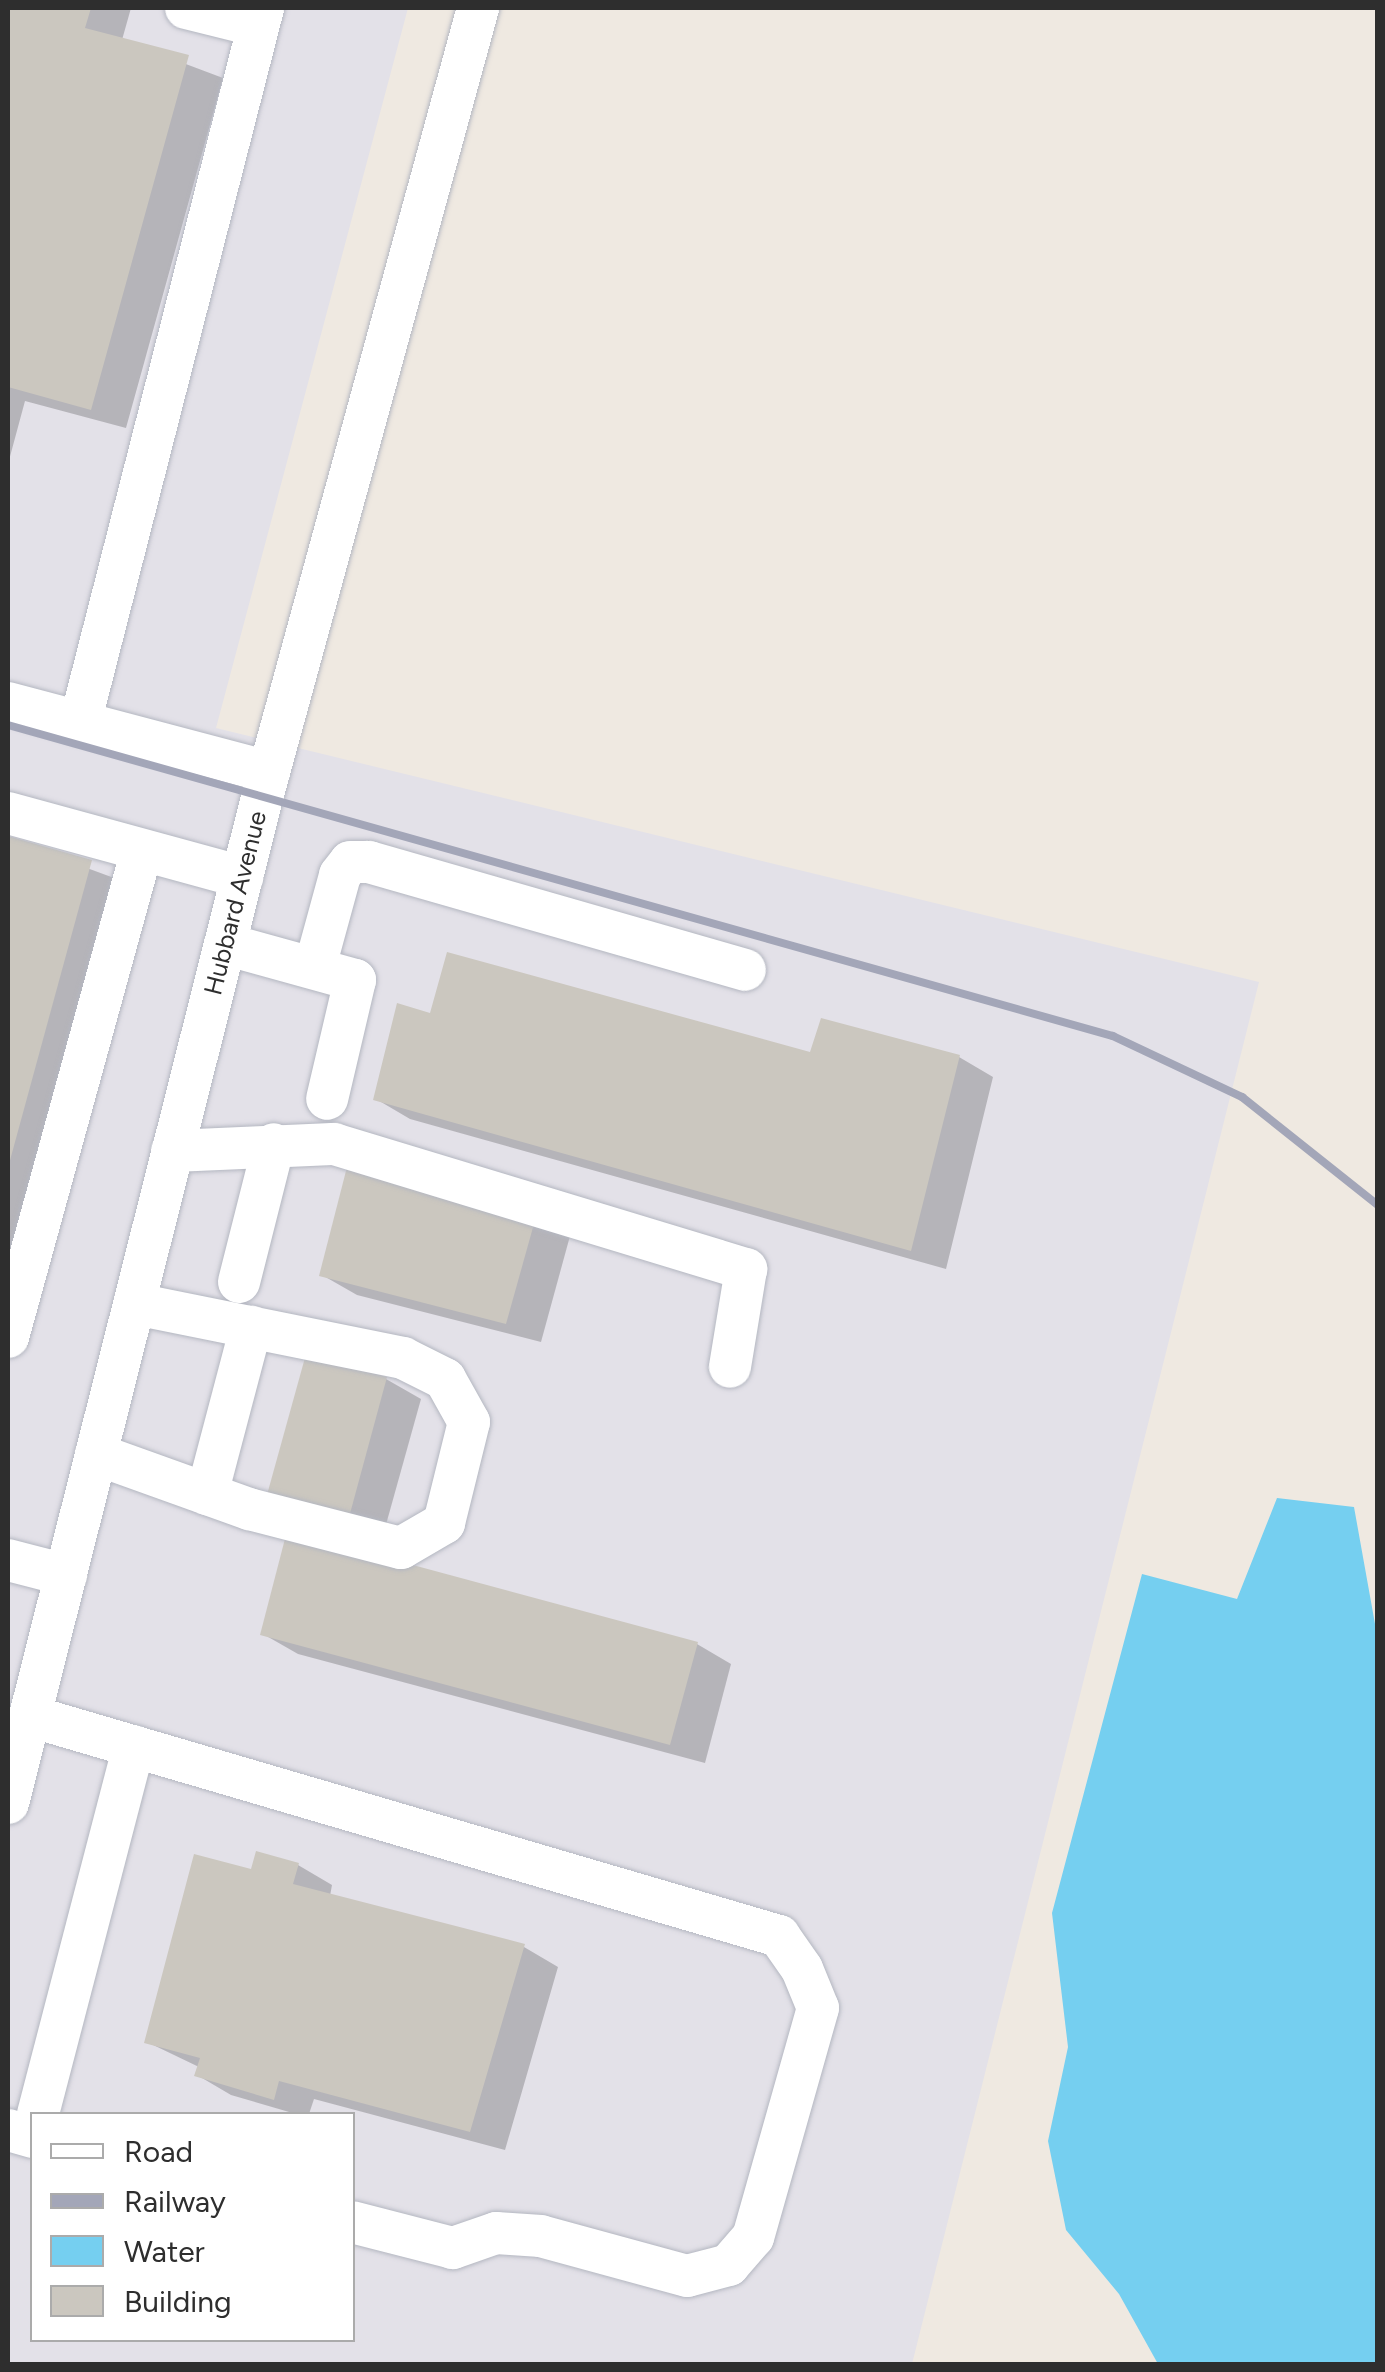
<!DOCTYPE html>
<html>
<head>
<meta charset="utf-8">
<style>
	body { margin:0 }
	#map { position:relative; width:1385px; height:2372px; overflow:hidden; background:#efe9e1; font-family:Figtree,sans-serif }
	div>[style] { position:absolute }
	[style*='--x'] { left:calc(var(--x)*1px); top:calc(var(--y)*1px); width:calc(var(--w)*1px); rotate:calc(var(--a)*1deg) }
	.industrial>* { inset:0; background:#e3e1e8 }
	.water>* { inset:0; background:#75cff0 }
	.shadow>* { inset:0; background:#0003 }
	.building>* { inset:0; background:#cbc7bf }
	.roads { filter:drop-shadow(0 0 2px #b4b7c1) drop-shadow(0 0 2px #b4b7c1) }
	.minor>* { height:42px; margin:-21px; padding:0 21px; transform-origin:21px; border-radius:21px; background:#fff }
	.rail>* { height:8px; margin:-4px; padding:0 4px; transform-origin:4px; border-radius:4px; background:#a3a6b8 }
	span { translate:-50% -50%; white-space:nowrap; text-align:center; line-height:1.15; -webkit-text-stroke:9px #fff; paint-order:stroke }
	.street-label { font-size:25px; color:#2e2e2e }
	.frame { position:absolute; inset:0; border:10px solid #2e2e2e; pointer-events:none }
	.legend { position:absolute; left:30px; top:2112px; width:325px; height:230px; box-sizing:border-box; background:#fff; border:2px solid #ababab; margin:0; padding:12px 18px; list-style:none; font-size:30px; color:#2e2e2e }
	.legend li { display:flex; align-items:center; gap:20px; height:50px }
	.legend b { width:50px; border:2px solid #ababab }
</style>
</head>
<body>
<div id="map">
	<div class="industrial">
		<i style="clip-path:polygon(evenodd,8px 8px,408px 8px,216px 728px,1259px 982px,912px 2364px,8px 2364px,8px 8px,32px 2114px,352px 2114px,352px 2340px,32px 2340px,32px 2114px)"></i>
	</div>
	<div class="water">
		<i style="clip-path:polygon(1277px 1498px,1354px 1507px,1377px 1635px,1377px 2364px,1158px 2364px,1119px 2294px,1066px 2230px,1048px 2141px,1068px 2047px,1052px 1913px,1142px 1574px,1237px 1599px)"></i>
	</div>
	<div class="shadow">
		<i style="clip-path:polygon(8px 8px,131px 8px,122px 40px,223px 78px,126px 428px,25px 401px,8px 464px)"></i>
		<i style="clip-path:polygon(8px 839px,125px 882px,8px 1314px)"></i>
		<i style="clip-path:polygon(431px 1016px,811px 1055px,959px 1057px,993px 1077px,946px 1269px,410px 1119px,376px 1099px)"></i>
		<i style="clip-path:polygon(349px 1170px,570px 1236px,541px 1342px,357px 1295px,322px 1275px)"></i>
		<i style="clip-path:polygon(386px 1379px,421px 1399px,382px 1539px,303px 1521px)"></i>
		<i style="clip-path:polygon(263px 1634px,697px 1644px,731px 1664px,705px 1763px,298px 1654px)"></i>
		<i style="clip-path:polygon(298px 1865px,332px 1885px,330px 1896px,524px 1947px,558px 1967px,505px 2150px,314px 2099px,309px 2114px,296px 2114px,231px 2095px,197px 2075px,199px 2067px,147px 2042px,252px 1872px)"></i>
	</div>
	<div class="building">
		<i style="clip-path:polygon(8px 8px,91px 8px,85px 28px,189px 55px,91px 410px,8px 387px)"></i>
		<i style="clip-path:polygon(8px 836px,92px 860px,9px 1164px,8px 1164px)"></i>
		<i style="clip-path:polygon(447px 952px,810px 1052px,821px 1018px,960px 1055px,911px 1251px,373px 1100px,397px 1003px,430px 1013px)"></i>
		<i style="clip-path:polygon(347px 1167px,537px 1213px,506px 1324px,319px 1276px)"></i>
		<i style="clip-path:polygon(306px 1354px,387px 1377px,348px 1521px,265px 1502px)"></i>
		<i style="clip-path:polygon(287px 1531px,698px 1642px,670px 1745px,260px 1635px)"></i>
		<i style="clip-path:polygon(256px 1851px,299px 1863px,293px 1884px,525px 1944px,470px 2132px,279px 2081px,274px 2100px,194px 2076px,200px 2058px,144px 2043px,194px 1854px,251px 1869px)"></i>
	</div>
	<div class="roads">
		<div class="minor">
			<i style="--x:186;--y:8;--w:74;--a:14"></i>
			<i style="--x:8;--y:703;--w:270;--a:14.8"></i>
			<i style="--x:80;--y:723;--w:738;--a:-75.64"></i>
			<i style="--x:8;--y:813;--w:243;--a:15.3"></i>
			<i style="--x:225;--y:944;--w:135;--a:15.5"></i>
			<i style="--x:355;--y:980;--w:122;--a:103.2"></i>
			<i style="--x:316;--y:963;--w:91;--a:-74.7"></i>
			<i style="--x:340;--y:875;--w:16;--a:-52"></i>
			<i style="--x:350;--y:862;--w:19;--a:0"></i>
			<i style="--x:369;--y:862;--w:391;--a:16"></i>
			<i style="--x:172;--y:1151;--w:162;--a:-2.5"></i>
			<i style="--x:334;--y:1144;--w:431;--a:16.9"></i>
			<i style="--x:746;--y:1269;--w:99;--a:99.3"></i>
			<i style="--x:239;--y:1282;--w:142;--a:-75.8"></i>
			<i style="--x:8;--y:1337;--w:505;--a:-74.62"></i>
			<i style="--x:96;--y:1454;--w:163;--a:19.8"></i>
			<i style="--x:249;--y:1509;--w:157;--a:14.4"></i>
			<i style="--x:401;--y:1548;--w:50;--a:-30.2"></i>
			<i style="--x:444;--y:1523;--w:104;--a:-76.1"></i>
			<i style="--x:469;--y:1422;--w:49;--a:-119.2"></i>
			<i style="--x:445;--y:1379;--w:47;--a:-153.4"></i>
			<i style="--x:403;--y:1358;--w:274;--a:-168.6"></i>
			<i style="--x:207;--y:1494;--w:173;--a:-75.2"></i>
			<i style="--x:8;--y:1560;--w:60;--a:14.5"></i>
			<i style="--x:30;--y:1716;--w:781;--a:16.37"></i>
			<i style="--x:779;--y:1936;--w:40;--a:55.1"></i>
			<i style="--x:802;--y:1969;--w:42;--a:67.7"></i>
			<i style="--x:818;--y:2008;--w:238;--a:105.8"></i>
			<i style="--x:753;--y:2237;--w:37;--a:131"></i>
			<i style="--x:729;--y:2265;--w:43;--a:165.3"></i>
			<i style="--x:687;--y:2276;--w:151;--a:-164.7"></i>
			<i style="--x:541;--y:2236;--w:45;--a:-176.2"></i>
			<i style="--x:496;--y:2233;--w:46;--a:160.8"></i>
			<i style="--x:453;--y:2248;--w:104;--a:-165.6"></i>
			<i style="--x:8;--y:1803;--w:1041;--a:-75.82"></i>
			<i style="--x:263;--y:794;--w:815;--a:-74.7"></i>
			<i style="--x:38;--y:2114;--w:380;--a:-75.4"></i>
			<i style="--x:8;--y:2130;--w:25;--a:16"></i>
		</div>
	</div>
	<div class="rail">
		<i style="--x:8;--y:725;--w:1148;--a:15.72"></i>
		<i style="--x:1113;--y:1036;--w:143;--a:25.3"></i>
		<i style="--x:1242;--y:1097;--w:174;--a:38.5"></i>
	</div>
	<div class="street-label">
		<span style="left:235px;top:903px;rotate:-76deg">Hubbard Avenue</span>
	</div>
	<div class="frame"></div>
	<ul class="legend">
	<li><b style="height:12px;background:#fff"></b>Road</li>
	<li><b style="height:12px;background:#a3a6b8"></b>Railway</li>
	<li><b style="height:28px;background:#75cff0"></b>Water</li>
	<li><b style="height:28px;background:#cbc7bf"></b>Building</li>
	</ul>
</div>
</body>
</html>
